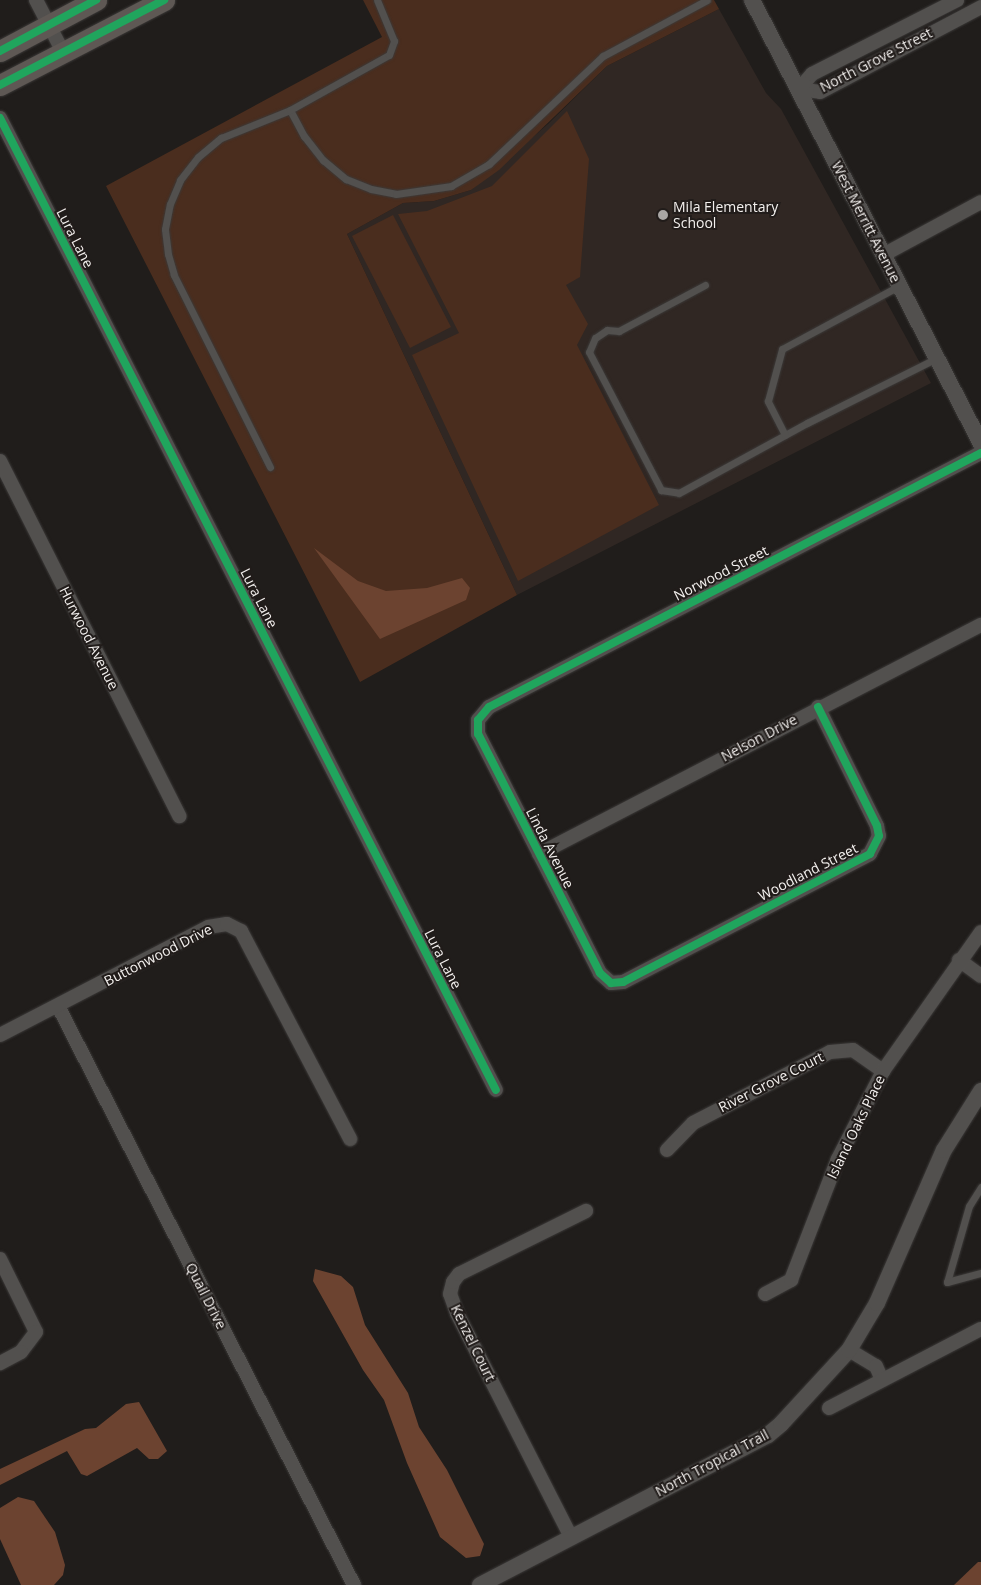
<!DOCTYPE html>
<html>
<head>
<meta charset="utf-8">
<style>
	body { margin:0 }
	#map { position:relative; width:981px; height:1585px; overflow:hidden; background:#201d1b; font-family:"Open Sans",sans-serif }
	div>[style] { position:absolute }
	[style*='--x'] { left:calc(var(--x)*1px); top:calc(var(--y)*1px); width:calc(var(--w)*1px); rotate:calc(var(--a)*1deg) }
	.built>* { inset:0; background:#302723 }
	.green>* { inset:0; background:#4a2d1e }
	.water>* { inset:0; background:#6c4330 }
	.roads { filter:drop-shadow(0 0 1px #3b3938) drop-shadow(0 0 1px #3b3938) }
	.service>* { height:7px; margin:-3.5px; padding:0 3.5px; transform-origin:3.5px; border-radius:3.5px; background:#52504e }
	.minor>* { height:14px; margin:-7px; padding:0 7px; transform-origin:7px; border-radius:7px; background:#52504e }
	.tertiary>* { height:16px; margin:-8px; padding:0 8px; transform-origin:8px; border-radius:8px; background:#52504e }
	.primary>* { height:21px; margin:-10.5px; padding:0 10.5px; transform-origin:10.5px; border-radius:10.5px; background:#5e5854 }
	.cycleway>* { height:8px; margin:-4px; padding:0 4px; transform-origin:4px; border-radius:4px; background:#20a55d }
	.dots>* { width:14px; height:14px; translate:-50% -50%; box-sizing:border-box; border:2px solid #211c1a; border-radius:50% }
	span { translate:-50% -50%; white-space:nowrap; text-align:center; line-height:1.15; -webkit-text-stroke:4px #211c1a; paint-order:stroke }
	.street-label { font-size:14px; color:#f3f0ee }
	.poi-label { font-size:14px; color:#f3f0ee }
	.left { translate:0 -50%; text-align:left }
</style>
</head>
<body>
<div id="map">
	<div class="built">
		<i style="clip-path:polygon(719px 9px,766px 93px,781px 109px,931px 383px,517px 595px,347px 234px,403px 203px,434px 201px,471px 190px,548px 124px,607px 66px)"></i>
	</div>
	<div class="green">
		<i style="clip-path:polygon(363px 0,714px 0,719px 9px,607px 66px,499px 170px,471px 190px,434px 201px,403px 203px,347px 234px,517px 595px,360px 682px,106px 186px,382px 37px)"></i>
		<i style="clip-path:polygon(567px 111px,589px 159px,580px 277px,566px 285px,588px 324px,577px 345px,659px 505px,518px 581px,412px 355px,459px 333px,398px 214px,427px 211px,492px 186px)"></i>
		<i style="clip-path:polygon(393px 215px,451px 327px,410px 348px,352px 236px)"></i>
	</div>
	<div class="water">
		<i style="clip-path:polygon(314px 548px,358px 581px,386px 591px,427px 588px,462px 578px,470px 588px,466px 600px,380px 639px)"></i>
		<i style="clip-path:polygon(315px 1269px,341px 1276px,353px 1287px,365px 1325px,408px 1393px,419px 1427px,447px 1470px,484px 1544px,480px 1556px,466px 1558px,440px 1537px,407px 1463px,384px 1400px,363px 1370px,313px 1281px)"></i>
		<i style="clip-path:polygon(139px 1402px,167px 1451px,158px 1459px,149px 1459px,137px 1448px,87px 1476px,81px 1474px,67px 1451px,0 1485px,0 1469px,85px 1429px,96px 1428px,126px 1404px)"></i>
		<i style="clip-path:polygon(18px 1497px,34px 1501px,55px 1532px,65px 1565px,63px 1575px,54px 1585px,21px 1585px,0 1539px,0 1508px)"></i>
		<i style="clip-path:polygon(978px 1562px,981px 1562px,981px 1585px,954px 1585px)"></i>
	</div>
	<div class="roads">
		<div class="service">
			<i style="--x:290;--y:110;--w:30;--a:62"></i>
			<i style="--x:304;--y:136;--w:31;--a:52"></i>
			<i style="--x:323;--y:160;--w:30;--a:40"></i>
			<i style="--x:346;--y:179;--w:27;--a:22"></i>
			<i style="--x:371;--y:189;--w:25;--a:11"></i>
			<i style="--x:396;--y:194;--w:56;--a:-8.3"></i>
			<i style="--x:451;--y:186;--w:44;--a:-30.1"></i>
			<i style="--x:489;--y:164;--w:157;--a:-43.5"></i>
			<i style="--x:603;--y:56;--w:118;--a:-28.3"></i>
			<i style="--x:705;--y:285;--w:98;--a:151.9"></i>
			<i style="--x:619;--y:331;--w:12;--a:-175"></i>
			<i style="--x:607;--y:330;--w:14;--a:146"></i>
			<i style="--x:595;--y:338;--w:15;--a:113"></i>
			<i style="--x:589;--y:352;--w:156;--a:62.4"></i>
			<i style="--x:661;--y:490;--w:18;--a:9"></i>
			<i style="--x:679;--y:493;--w:146;--a:-28.7"></i>
			<i style="--x:807;--y:423;--w:145;--a:-26.6"></i>
			<i style="--x:785;--y:435;--w:38;--a:-117"></i>
			<i style="--x:768;--y:401;--w:54;--a:-74.9"></i>
			<i style="--x:782;--y:349;--w:133;--a:-28.3"></i>
			<i style="--x:270;--y:467;--w:215;--a:-116.6"></i>
			<i style="--x:174;--y:275;--w:22;--a:-106"></i>
			<i style="--x:168;--y:254;--w:25;--a:-97"></i>
			<i style="--x:165;--y:229;--w:25;--a:-79"></i>
			<i style="--x:170;--y:204;--w:26;--a:-67"></i>
			<i style="--x:180;--y:180;--w:29;--a:-52"></i>
			<i style="--x:198;--y:157;--w:30;--a:-40"></i>
			<i style="--x:221;--y:138;--w:74;--a:-22.1"></i>
			<i style="--x:290;--y:110;--w:113;--a:-29.1"></i>
			<i style="--x:389;--y:55;--w:15;--a:-70"></i>
			<i style="--x:394;--y:41;--w:44;--a:-112.5"></i>
			<i style="--x:981;--y:1187;--w:22;--a:122"></i>
			<i style="--x:969;--y:1206;--w:79;--a:106.1"></i>
			<i style="--x:947;--y:1282;--w:35;--a:-15"></i>
		</div>
		<div class="minor">
			<i style="--x:36;--y:0;--w:59;--a:62.6"></i>
			<i style="--x:799;--y:89;--w:21;--a:8"></i>
			<i style="--x:820;--y:92;--w:182;--a:-27.8"></i>
			<i style="--x:799;--y:89;--w:20;--a:-49"></i>
			<i style="--x:812;--y:74;--w:163;--a:-27"></i>
			<i style="--x:0;--y:118;--w:1091;--a:62.97"></i>
			<i style="--x:883;--y:255;--w:111;--a:-28.4"></i>
			<i style="--x:0;--y:461;--w:398;--a:63.2"></i>
			<i style="--x:818;--y:707;--w:133;--a:63.6"></i>
			<i style="--x:877;--y:826;--w:10;--a:79"></i>
			<i style="--x:879;--y:836;--w:20;--a:117"></i>
			<i style="--x:870;--y:854;--w:278;--a:152.6"></i>
			<i style="--x:623;--y:982;--w:12;--a:175"></i>
			<i style="--x:611;--y:983;--w:15;--a:-138"></i>
			<i style="--x:600;--y:973;--w:268;--a:-117"></i>
			<i style="--x:478;--y:734;--w:14;--a:-90"></i>
			<i style="--x:478;--y:720;--w:17;--a:-50"></i>
			<i style="--x:489;--y:707;--w:554;--a:-27.31"></i>
			<i style="--x:539;--y:854;--w:498;--a:-27.4"></i>
			<i style="--x:959;--y:960;--w:27;--a:36"></i>
			<i style="--x:58;--y:1006;--w:650;--a:62.92"></i>
			<i style="--x:0;--y:1035;--w:234;--a:-27.4"></i>
			<i style="--x:208;--y:927;--w:19;--a:-9"></i>
			<i style="--x:227;--y:924;--w:16;--a:27"></i>
			<i style="--x:241;--y:931;--w:235;--a:62.3"></i>
			<i style="--x:667;--y:1150;--w:37;--a:-46"></i>
			<i style="--x:693;--y:1123;--w:154;--a:-27.4"></i>
			<i style="--x:830;--y:1052;--w:23;--a:-5"></i>
			<i style="--x:853;--y:1050;--w:37;--a:35"></i>
			<i style="--x:0;--y:1259;--w:81;--a:63.7"></i>
			<i style="--x:36;--y:1332;--w:25;--a:127"></i>
			<i style="--x:21;--y:1352;--w:24;--a:152"></i>
			<i style="--x:765;--y:1294;--w:30;--a:-28"></i>
			<i style="--x:791;--y:1280;--w:130;--a:-68.8"></i>
			<i style="--x:838;--y:1159;--w:99;--a:-62.9"></i>
			<i style="--x:883;--y:1071;--w:170;--a:-54.8"></i>
			<i style="--x:849;--y:1350;--w:31;--a:31"></i>
			<i style="--x:876;--y:1366;--w:15;--a:67"></i>
			<i style="--x:829;--y:1408;--w:171;--a:-27.5"></i>
			<i style="--x:571;--y:1537;--w:251;--a:-117"></i>
			<i style="--x:457;--y:1313;--w:20;--a:-110"></i>
			<i style="--x:450;--y:1294;--w:12;--a:-76"></i>
			<i style="--x:453;--y:1282;--w:10;--a:-53"></i>
			<i style="--x:459;--y:1274;--w:142;--a:-26.4"></i>
		</div>
		<div class="tertiary">
			<i style="--x:752;--y:0;--w:499;--a:62.7"></i>
			<i style="--x:480;--y:1585;--w:325;--a:-27.5"></i>
			<i style="--x:768;--y:1435;--w:17;--a:-40"></i>
			<i style="--x:781;--y:1424;--w:100;--a:-47.4"></i>
			<i style="--x:849;--y:1350;--w:55;--a:-59.2"></i>
			<i style="--x:877;--y:1303;--w:167;--a:-66.4"></i>
			<i style="--x:944;--y:1150;--w:70;--a:-57.9"></i>
		</div>
		<div class="primary">
			<i style="--x:0;--y:51;--w:109;--a:-28"></i>
			<i style="--x:0;--y:85;--w:185;--a:-27.4"></i>
		</div>
	</div>
	<div class="cycleway">
		<i style="--x:0;--y:51;--w:109;--a:-28"></i>
		<i style="--x:0;--y:85;--w:185;--a:-27.4"></i>
		<i style="--x:0;--y:118;--w:1091;--a:62.97"></i>
		<i style="--x:818;--y:707;--w:133;--a:63.6"></i>
		<i style="--x:877;--y:826;--w:10;--a:79"></i>
		<i style="--x:879;--y:836;--w:20;--a:117"></i>
		<i style="--x:870;--y:854;--w:278;--a:152.6"></i>
		<i style="--x:623;--y:982;--w:12;--a:175"></i>
		<i style="--x:611;--y:983;--w:15;--a:-138"></i>
		<i style="--x:600;--y:973;--w:268;--a:-117"></i>
		<i style="--x:478;--y:734;--w:14;--a:-90"></i>
		<i style="--x:478;--y:720;--w:17;--a:-50"></i>
		<i style="--x:489;--y:707;--w:554;--a:-27.31"></i>
	</div>
	<div class="dots">
		<i style="left:663px;top:215px;background:#a9a6a4"></i>
	</div>
	<div class="street-label">
		<span style="left:876px;top:60px;rotate:-27deg">North Grove Street</span>
		<span style="left:866px;top:222px;rotate:63deg">West Merritt Avenue</span>
		<span style="left:75px;top:238px;rotate:63deg">Lura Lane</span>
		<span style="left:721px;top:573px;rotate:-27deg">Norwood Street</span>
		<span style="left:259px;top:598px;rotate:63deg">Lura Lane</span>
		<span style="left:89px;top:638px;rotate:63deg">Hurwood Avenue</span>
		<span style="left:759px;top:738px;rotate:-28deg">Nelson Drive</span>
		<span style="left:550px;top:848px;rotate:63deg">Linda Avenue</span>
		<span style="left:808px;top:872px;rotate:-27deg">Woodland Street</span>
		<span style="left:158px;top:955px;rotate:-27deg">Buttonwood Drive</span>
		<span style="left:443px;top:959px;rotate:63deg">Lura Lane</span>
		<span style="left:771px;top:1082px;rotate:-27deg">River Grove Court</span>
		<span style="left:856px;top:1127px;rotate:-64deg">Island Oaks Place</span>
		<span style="left:206px;top:1296px;rotate:63deg">Quail Drive</span>
		<span style="left:473px;top:1343px;rotate:64deg">Kenzel Court</span>
		<span style="left:712px;top:1463px;rotate:-28deg">North Tropical Trail</span>
	</div>
	<div class="poi-label">
		<span class="left" style="left:673px;top:215px">Mila Elementary<br>School</span>
	</div>
</div>
</body>
</html>
